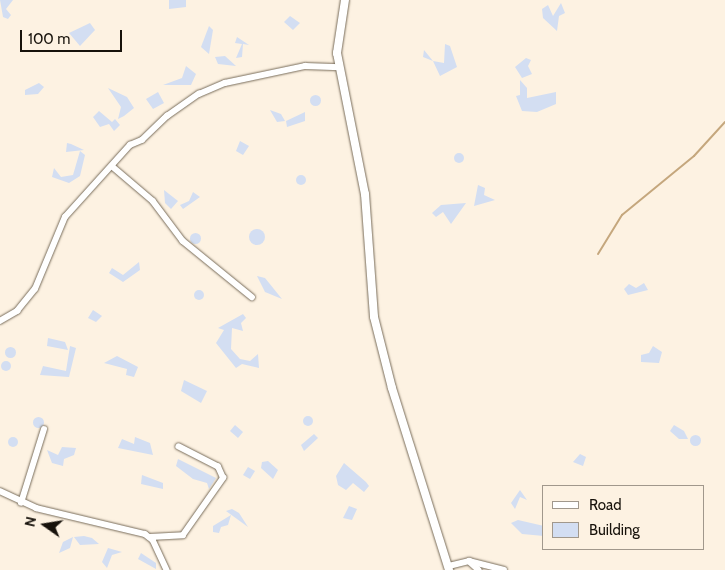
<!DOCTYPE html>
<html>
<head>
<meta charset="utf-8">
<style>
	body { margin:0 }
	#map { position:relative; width:725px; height:570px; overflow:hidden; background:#fdf2e2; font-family:Cabin,sans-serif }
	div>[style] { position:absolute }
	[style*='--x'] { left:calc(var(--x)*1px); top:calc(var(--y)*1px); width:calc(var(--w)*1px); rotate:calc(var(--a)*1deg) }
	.stream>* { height:2px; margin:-1px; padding:0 1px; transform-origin:1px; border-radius:1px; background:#c5a77d }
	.building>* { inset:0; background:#d3def2 }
	.round { border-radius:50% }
	.roads { filter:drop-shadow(0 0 1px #796d5b) drop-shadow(0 0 1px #796d5b) }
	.minor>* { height:5.5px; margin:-2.75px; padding:0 2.75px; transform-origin:2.75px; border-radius:2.75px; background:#fff }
	.tertiary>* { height:8px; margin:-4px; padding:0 4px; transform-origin:4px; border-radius:4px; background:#fff }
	span { translate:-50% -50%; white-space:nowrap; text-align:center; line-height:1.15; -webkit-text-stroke:4px #fdf2e2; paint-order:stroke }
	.legend { position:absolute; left:542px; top:485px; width:162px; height:65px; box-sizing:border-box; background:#fdf2e2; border:1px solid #a1988c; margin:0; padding:6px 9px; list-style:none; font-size:15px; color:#17120b }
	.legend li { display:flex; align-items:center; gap:10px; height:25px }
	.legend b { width:25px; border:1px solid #a1988c }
	.north { position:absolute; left:20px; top:500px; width:50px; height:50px; -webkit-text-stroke:4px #fdf2e2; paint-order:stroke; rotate:283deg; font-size:14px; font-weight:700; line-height:20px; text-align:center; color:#17120b }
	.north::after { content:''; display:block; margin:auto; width:18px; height:22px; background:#17120b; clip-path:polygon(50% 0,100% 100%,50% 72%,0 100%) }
	.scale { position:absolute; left:20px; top:30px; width:102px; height:22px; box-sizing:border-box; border:2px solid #17120b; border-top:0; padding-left:6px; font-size:15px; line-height:18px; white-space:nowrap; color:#17120b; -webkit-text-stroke:4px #fdf2e2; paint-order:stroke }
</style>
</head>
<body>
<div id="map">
	<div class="stream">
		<i style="--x:598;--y:254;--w:46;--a:-58.4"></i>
		<i style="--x:622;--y:215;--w:93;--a:-39.3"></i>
		<i style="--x:694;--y:156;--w:46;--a:-47.6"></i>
	</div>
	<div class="building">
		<i style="clip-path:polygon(0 0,13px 0,6px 9px,11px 15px,8px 19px,3px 17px)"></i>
		<i style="clip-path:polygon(169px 0,186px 0,186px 7px,169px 9px)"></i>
		<i style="clip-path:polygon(561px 3px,565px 13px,559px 16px,557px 31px,543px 18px,542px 9px,548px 5px,553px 16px)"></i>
		<i style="clip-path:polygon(290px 16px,300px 23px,293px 30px,284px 22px)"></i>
		<i style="clip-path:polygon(90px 23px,95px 30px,80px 46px,69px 33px)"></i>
		<i style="clip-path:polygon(209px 26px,213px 30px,209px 54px,201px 47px)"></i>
		<i style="clip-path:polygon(237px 37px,249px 45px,243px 44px,242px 57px,236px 58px,242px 44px,235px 43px)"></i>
		<i style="clip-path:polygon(445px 44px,450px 46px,457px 67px,440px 76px,433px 61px,423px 57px,424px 50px,433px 61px,444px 63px)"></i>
		<i style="clip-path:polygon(225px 56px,236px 66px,218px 64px,215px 57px)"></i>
		<i style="clip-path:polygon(526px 58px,531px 60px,528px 66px,532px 74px,522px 78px,515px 67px)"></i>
		<i style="clip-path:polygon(186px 66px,196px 74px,191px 85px,163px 85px,182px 78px)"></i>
		<i style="clip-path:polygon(520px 80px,527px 88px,527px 98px,556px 92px,556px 104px,537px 112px,522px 111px,516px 96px,520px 95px)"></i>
		<i style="clip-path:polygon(39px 83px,44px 87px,38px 94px,25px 95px,25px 90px)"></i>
		<i style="clip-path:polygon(108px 88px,127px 97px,134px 108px,124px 116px,118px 119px,121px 107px)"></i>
		<i style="clip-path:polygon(158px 92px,164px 103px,153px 109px,146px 99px)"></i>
		<i class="round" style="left:309.5px;top:94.5px;width:11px;height:11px"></i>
		<i style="clip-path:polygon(270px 110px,281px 114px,285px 121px,277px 122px)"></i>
		<i style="clip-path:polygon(99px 111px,112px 122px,115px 119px,120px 125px,114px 131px,109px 124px,100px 127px,93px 117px)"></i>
		<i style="clip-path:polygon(305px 112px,305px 121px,287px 127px,286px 121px)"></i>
		<i style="clip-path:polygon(240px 141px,249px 146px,243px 155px,236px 151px)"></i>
		<i style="clip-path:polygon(67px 143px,71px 144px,84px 150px,66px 152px)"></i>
		<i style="clip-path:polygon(80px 151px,85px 155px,80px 176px,69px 183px,52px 177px,54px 168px,61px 177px,73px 175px)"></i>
		<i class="round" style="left:454px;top:153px;width:10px;height:10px"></i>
		<i class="round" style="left:296px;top:175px;width:10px;height:10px"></i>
		<i style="clip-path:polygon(478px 185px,485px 188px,484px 195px,495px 200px,474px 206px)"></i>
		<i style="clip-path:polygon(164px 190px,178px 201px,171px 209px,165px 203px)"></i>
		<i style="clip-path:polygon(193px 192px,200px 197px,183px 209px,180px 205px,189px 201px)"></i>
		<i style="clip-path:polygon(466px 203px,451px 224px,443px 212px,436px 217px,432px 213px,441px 205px)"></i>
		<i class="round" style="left:249px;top:229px;width:16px;height:16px"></i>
		<i class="round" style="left:189.5px;top:232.5px;width:11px;height:11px"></i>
		<i style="clip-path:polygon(139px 262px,140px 270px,123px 282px,109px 273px,112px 268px,123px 275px)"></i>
		<i style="clip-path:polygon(257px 276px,265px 278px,282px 299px,265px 292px)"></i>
		<i style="clip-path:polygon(629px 284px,636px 288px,644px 283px,648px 290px,628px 295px,624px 289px)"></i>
		<i class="round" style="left:194px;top:290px;width:10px;height:10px"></i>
		<i style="clip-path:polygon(93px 310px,102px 316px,96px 322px,88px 318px)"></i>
		<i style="clip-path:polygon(243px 314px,246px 318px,241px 323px,243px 331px,232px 328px,231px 349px,240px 359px,250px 361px,258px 354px,259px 368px,242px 364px,236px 368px,216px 343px,224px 330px,218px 328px)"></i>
		<i style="clip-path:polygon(48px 338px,65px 342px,68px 350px,47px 346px)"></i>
		<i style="clip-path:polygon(70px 346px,76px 348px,69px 377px,40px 375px,43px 366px,66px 371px)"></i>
		<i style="clip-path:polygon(653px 346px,662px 352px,659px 363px,641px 362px,641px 355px,649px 353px)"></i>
		<i class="round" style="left:4.5px;top:346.5px;width:11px;height:11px"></i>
		<i style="clip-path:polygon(117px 356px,138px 367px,134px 377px,126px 375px,127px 369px,104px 363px)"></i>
		<i class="round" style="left:1px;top:361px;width:10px;height:10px"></i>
		<i style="clip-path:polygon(184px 380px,207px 391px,201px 403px,181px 391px)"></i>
		<i class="round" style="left:303px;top:416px;width:10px;height:10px"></i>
		<i class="round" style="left:32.5px;top:416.5px;width:11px;height:11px"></i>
		<i style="clip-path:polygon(235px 425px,243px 432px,238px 438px,230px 431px)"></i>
		<i style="clip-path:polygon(674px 425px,684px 431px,688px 439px,679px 439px,670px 431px)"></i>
		<i style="clip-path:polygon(314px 434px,318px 438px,304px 451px,301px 445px)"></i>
		<i class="round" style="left:689.5px;top:434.5px;width:11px;height:11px"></i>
		<i class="round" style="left:8px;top:437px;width:10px;height:10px"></i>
		<i style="clip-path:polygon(135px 437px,150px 443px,153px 455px,118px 448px,122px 439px,134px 444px)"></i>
		<i style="clip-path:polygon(62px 447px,76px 448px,74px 455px,64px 459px,63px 466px,52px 463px,47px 450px,58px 455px)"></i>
		<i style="clip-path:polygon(580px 454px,586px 457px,583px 466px,573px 462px)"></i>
		<i style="clip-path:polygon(178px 459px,216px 478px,209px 489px,207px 483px,193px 479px,176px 466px)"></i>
		<i style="clip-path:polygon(268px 461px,278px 470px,273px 479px,261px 468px,262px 462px)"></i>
		<i style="clip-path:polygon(344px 463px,366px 482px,369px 486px,364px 492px,353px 483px,346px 490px,338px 485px,336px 476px)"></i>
		<i style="clip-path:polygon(248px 467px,255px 471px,250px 479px,243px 475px)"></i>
		<i style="clip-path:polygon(142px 475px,163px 483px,163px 489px,141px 484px)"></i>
		<i style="clip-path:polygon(520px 490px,527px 500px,520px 497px,515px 509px,511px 503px)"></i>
		<i style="clip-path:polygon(349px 506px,357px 509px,352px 520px,343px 518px)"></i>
		<i style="clip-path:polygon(232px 509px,239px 513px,248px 527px,226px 511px)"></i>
		<i style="clip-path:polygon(231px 515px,228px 525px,221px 527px,219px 533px,213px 532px,213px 526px)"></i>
		<i style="clip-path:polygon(518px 520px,544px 526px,544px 536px,522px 534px,511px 523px)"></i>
		<i style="clip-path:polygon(84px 536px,92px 538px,99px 544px,80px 545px,74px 537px)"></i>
		<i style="clip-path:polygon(73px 537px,70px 548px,59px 553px,63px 542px)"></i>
		<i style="clip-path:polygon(108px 548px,122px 552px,112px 555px,107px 568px,102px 562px)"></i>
		<i style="clip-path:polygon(141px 553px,156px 563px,156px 569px,138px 559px)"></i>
	</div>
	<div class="roads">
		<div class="minor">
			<i style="--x:112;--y:166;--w:54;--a:40.5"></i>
			<i style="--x:153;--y:201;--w:50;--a:53.1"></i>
			<i style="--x:183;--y:241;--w:89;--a:39.1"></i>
			<i style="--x:0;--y:321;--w:20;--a:-30"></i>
			<i style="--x:17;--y:311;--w:28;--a:-51"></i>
			<i style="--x:35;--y:289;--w:78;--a:-67.4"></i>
			<i style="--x:65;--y:217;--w:97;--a:-47.9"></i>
			<i style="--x:130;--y:145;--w:13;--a:-23"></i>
			<i style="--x:142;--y:140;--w:35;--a:-44"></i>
			<i style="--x:167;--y:116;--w:39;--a:-35"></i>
			<i style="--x:199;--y:94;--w:28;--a:-23"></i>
			<i style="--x:225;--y:83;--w:82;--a:-12"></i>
			<i style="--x:305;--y:66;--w:35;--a:2"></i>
			<i style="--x:0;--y:491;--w:40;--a:25"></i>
			<i style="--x:36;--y:508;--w:112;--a:13.4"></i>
			<i style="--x:145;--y:534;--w:10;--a:37"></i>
			<i style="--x:153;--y:540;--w:33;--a:65"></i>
			<i style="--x:21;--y:503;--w:77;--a:-72.7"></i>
			<i style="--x:150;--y:537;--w:33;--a:-3"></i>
			<i style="--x:183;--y:535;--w:70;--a:-54.9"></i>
			<i style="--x:223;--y:478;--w:12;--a:-114"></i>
			<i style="--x:218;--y:467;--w:44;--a:-152.9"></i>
			<i style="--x:469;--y:561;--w:13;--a:42"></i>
			<i style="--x:449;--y:566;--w:21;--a:-14"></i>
			<i style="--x:469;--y:561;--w:36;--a:14"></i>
		</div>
		<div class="tertiary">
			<i style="--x:345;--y:0;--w:54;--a:98.6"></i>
			<i style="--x:337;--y:53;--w:144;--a:78.8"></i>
			<i style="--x:365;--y:194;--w:123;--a:85.8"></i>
			<i style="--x:374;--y:317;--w:73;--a:75.8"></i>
			<i style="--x:392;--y:388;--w:191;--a:72.6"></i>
		</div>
	</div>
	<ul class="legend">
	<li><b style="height:6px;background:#fff"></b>Road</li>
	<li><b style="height:14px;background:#d3def2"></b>Building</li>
	</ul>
	<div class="north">N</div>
	<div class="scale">100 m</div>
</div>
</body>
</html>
